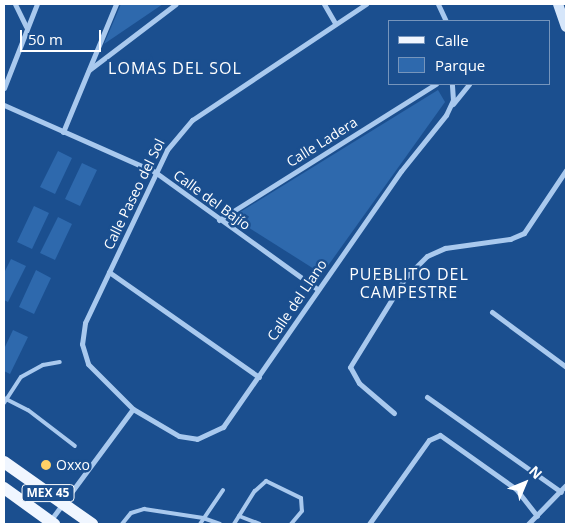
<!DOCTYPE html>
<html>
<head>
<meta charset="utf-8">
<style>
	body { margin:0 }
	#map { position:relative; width:570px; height:528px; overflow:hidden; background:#1b4f8f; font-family:"Open Sans",sans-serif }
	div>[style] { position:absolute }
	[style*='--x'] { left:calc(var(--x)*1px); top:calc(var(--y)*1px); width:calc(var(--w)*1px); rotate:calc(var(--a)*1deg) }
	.green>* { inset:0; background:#2e69ad }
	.lane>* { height:4px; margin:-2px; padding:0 2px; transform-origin:2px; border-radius:2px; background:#a9c9ee }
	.street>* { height:5px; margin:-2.5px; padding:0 2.5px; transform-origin:2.5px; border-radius:2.5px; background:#a9c9ee }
	.secondary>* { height:10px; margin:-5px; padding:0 5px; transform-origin:5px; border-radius:5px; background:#d6e6fa }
	.primary>* { height:12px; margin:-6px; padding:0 6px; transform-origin:6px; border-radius:6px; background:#f0f6ff }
	.dots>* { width:14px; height:14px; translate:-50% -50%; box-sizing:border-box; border:2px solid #1b4f8f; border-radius:50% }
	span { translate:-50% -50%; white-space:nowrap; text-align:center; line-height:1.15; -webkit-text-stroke:5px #1b4f8f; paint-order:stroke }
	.shield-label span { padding:1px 4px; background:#1b4f8f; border:1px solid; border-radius:4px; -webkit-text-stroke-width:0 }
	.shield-label { font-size:12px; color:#fff; font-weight:700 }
	.street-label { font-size:14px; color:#fff }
	.poi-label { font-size:14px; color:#fff }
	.left { translate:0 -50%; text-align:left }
	.quarter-label { font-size:16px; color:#fff; letter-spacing:1px }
	.frame { position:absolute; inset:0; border:5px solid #fff; pointer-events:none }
	.legend { position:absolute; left:388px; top:20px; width:162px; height:65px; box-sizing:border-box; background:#1b4f8f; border:1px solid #7695bc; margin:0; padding:6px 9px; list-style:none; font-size:15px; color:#fff }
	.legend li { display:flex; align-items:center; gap:10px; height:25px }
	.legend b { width:25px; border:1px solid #7695bc }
	.north { position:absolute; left:500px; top:458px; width:50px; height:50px; -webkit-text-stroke:4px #1b4f8f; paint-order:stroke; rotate:45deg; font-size:14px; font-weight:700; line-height:20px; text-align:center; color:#fff }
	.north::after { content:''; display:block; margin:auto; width:18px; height:22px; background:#fff; clip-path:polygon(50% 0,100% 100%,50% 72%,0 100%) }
	.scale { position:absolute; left:20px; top:30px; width:81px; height:22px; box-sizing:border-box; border:2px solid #fff; border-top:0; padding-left:6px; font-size:15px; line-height:18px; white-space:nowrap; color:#fff; -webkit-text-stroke:4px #1b4f8f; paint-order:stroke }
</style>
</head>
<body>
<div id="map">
	<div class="green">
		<i style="clip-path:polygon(121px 4px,163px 4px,104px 44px)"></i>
		<i style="clip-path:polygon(438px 90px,445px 102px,322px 274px,232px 217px)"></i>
		<i style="clip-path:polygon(58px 151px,72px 158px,55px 194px,40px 187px)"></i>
		<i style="clip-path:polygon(82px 163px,97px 170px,80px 206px,65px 199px)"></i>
		<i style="clip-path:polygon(34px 206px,49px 213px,32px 249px,17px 242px)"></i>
		<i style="clip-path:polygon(58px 217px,72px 224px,55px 260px,40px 253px)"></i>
		<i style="clip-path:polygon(11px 259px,26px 266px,8px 302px,4px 300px,4px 273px)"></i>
		<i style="clip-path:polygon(36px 270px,51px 278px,34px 314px,19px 307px)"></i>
		<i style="clip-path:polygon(13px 330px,28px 337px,10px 374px,4px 371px,4px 349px)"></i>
	</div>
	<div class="lane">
		<i style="--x:4;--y:398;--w:27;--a:27"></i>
		<i style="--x:28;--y:410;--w:59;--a:37.5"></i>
		<i style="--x:4;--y:403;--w:31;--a:-57"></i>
		<i style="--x:21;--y:377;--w:25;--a:-29"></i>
		<i style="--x:43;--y:365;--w:17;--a:-10"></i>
		<i style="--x:239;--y:516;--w:22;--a:21"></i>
		<i style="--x:122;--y:524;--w:14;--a:-51"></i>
		<i style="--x:131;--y:513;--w:14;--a:-17"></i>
		<i style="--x:144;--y:509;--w:60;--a:8.7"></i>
		<i style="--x:203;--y:518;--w:18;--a:19"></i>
		<i style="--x:200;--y:524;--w:41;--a:-55.9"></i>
		<i style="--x:234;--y:524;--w:39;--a:-58"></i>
		<i style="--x:255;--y:491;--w:15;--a:-42"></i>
		<i style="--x:266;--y:481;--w:39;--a:26"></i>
		<i style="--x:301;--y:498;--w:13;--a:86"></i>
		<i style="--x:302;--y:511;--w:17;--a:130"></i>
	</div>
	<div class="street">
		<i style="--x:15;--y:4;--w:25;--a:64"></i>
		<i style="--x:324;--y:4;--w:22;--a:60"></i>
		<i style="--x:366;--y:4;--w:209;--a:146.3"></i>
		<i style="--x:192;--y:120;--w:39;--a:130"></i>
		<i style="--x:167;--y:150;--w:191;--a:115.4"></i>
		<i style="--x:85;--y:323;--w:21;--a:98"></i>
		<i style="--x:82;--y:344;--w:21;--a:73"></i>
		<i style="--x:88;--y:364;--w:64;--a:45"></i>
		<i style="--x:133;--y:409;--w:53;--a:30.4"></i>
		<i style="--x:179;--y:436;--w:18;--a:9"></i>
		<i style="--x:197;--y:439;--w:29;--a:-25"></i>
		<i style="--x:223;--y:427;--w:312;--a:-55.2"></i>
		<i style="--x:401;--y:171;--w:72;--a:-51.2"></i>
		<i style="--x:446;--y:115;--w:17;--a:-65"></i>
		<i style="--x:453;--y:100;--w:16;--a:-94"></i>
		<i style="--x:438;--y:4;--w:19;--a:65"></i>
		<i style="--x:89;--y:70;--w:109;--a:-37.2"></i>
		<i style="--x:4;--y:88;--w:90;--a:-68.6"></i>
		<i style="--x:453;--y:104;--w:26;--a:-51"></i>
		<i style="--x:4;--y:105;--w:165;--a:23.9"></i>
		<i style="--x:155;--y:172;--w:200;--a:35.8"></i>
		<i style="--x:63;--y:132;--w:139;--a:-67.5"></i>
		<i style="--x:219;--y:220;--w:256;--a:-32.1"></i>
		<i style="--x:109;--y:272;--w:183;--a:35"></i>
		<i style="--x:492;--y:312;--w:92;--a:36.6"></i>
		<i style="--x:427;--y:397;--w:164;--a:35.3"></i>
		<i style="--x:394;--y:413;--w:46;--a:-139.4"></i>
		<i style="--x:359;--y:383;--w:18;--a:-119"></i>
		<i style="--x:350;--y:367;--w:105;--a:-58.3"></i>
		<i style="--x:405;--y:278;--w:31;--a:-45"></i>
		<i style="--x:427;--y:256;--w:20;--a:-24"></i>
		<i style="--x:445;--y:248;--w:66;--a:-7.9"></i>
		<i style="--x:510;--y:239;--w:15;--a:-23"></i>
		<i style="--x:524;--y:233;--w:76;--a:-56.3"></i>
		<i style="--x:50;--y:521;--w:139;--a:-53.5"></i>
		<i style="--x:369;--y:524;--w:103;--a:-54.5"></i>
		<i style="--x:429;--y:440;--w:12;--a:-24"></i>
		<i style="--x:440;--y:435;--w:93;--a:35.4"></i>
		<i style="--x:516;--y:489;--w:34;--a:52"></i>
		<i style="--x:528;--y:524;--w:54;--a:-45.7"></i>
	</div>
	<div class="secondary">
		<i style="--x:558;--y:4;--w:24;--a:71"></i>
	</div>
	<div class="primary">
		<i style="--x:4;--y:462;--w:108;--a:35.2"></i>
		<i style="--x:4;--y:488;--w:62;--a:35.8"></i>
	</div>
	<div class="dots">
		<i style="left:46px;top:465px;background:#ffd166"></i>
	</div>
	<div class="shield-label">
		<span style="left:48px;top:493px">MEX 45</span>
	</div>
	<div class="street-label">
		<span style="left:322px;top:142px;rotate:-32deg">Calle Ladera</span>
		<span style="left:134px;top:194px;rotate:-64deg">Calle Paseo del Sol</span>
		<span style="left:212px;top:200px;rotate:36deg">Calle del Bajío</span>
		<span style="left:297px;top:300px;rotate:-56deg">Calle del Llano</span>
	</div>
	<div class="poi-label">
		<span class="left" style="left:56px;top:465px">Oxxo</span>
	</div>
	<div class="quarter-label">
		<span style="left:175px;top:68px">LOMAS DEL SOL</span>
		<span style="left:409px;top:283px">PUEBLITO DEL<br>CAMPESTRE</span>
	</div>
	<div class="frame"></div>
	<ul class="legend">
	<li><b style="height:6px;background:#f0f6ff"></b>Calle</li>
	<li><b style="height:14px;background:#2e69ad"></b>Parque</li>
	</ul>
	<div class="north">N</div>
	<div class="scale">50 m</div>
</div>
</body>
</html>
